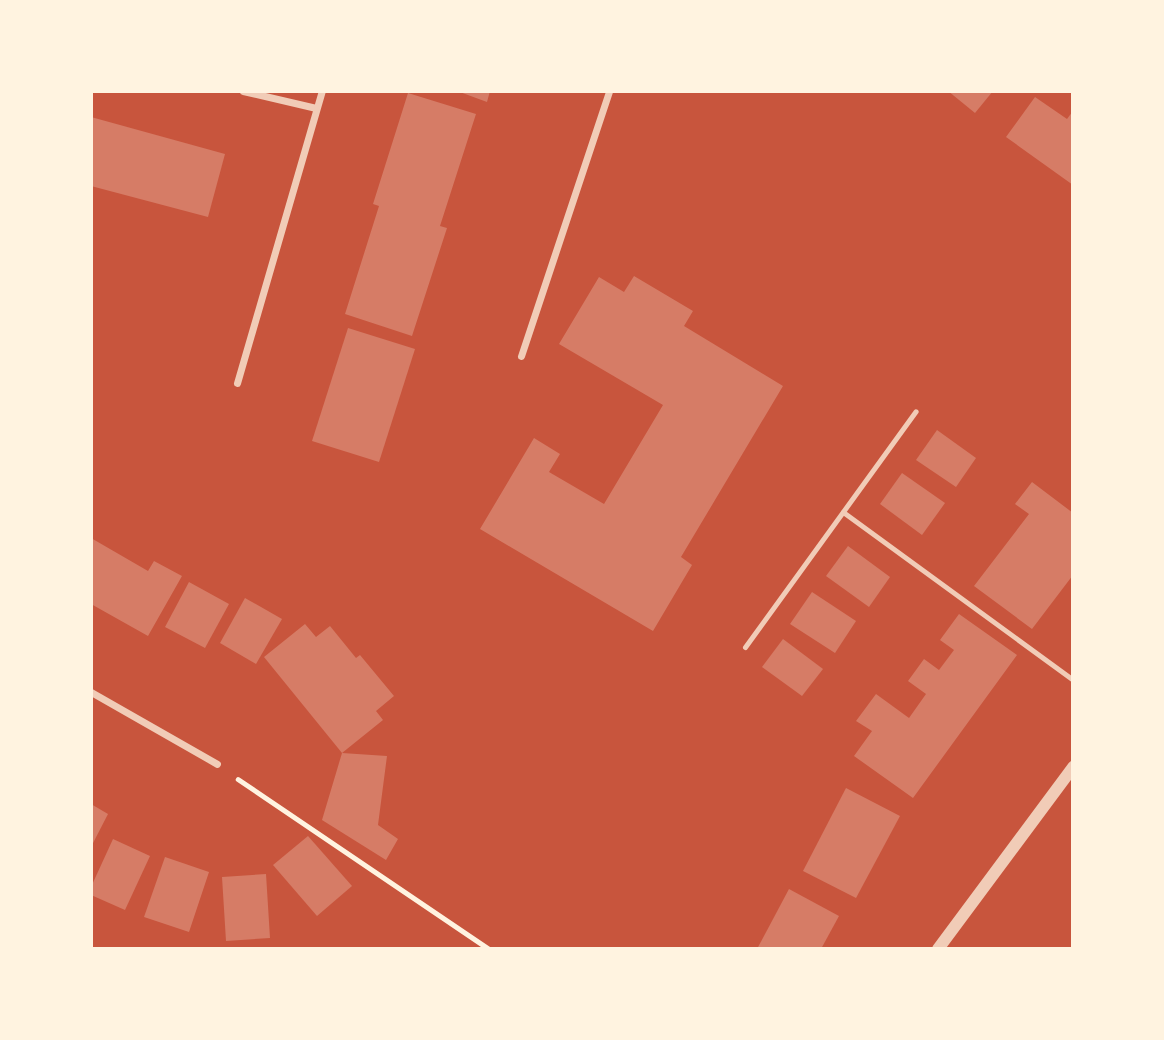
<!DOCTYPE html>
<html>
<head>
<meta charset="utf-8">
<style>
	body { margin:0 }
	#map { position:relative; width:1164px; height:1040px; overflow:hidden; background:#c8553d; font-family:"Roboto Serif",serif }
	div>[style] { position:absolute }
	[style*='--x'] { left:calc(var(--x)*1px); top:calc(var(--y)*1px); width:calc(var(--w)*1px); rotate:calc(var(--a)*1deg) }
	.building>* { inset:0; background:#d67c66 }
	.path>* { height:4.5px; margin:-2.25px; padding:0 2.25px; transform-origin:2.25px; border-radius:2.25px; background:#fff3e0 }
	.service>* { height:5px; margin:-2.5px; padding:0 2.5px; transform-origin:2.5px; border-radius:2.5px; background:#f1ccb7 }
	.minor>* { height:7px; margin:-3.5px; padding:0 3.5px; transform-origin:3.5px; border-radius:3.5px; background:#f1ccb7 }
	.tertiary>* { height:12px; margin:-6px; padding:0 6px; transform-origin:6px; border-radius:6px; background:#f1ccb7 }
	span { translate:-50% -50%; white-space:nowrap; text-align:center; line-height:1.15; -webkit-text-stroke:5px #fff3e0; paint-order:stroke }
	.frame { position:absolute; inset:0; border:93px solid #fff3e0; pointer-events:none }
</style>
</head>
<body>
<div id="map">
	<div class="building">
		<i style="clip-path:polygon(457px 91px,490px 91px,487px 102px)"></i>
		<i style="clip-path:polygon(948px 91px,993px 91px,975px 113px)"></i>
		<i style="clip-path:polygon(408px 93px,476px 114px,440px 226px,447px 228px,412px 336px,345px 314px,379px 206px,373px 204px)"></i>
		<i style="clip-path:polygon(1035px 97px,1067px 119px,1073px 111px,1073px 185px,1006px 137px)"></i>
		<i style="clip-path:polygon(91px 117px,225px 154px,208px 217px,91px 186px)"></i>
		<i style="clip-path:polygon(634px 276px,693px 311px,684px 326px,783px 386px,681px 557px,692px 565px,653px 631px,480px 529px,534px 438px,560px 454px,549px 472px,604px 504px,663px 405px,559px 344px,599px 277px,624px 292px)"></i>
		<i style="clip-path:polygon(348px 328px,415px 349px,379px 462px,312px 441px)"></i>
		<i style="clip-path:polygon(937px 430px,976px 458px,956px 487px,916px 460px)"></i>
		<i style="clip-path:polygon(902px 473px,945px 503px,922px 535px,880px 504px)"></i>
		<i style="clip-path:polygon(1032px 482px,1073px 513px,1073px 575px,1032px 629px,974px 586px,1029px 514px,1015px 504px)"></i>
		<i style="clip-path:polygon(91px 538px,148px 571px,154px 561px,182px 576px,148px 636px,91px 604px)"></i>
		<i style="clip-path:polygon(848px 546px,890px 577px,869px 607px,826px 576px)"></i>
		<i style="clip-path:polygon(189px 582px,229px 604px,205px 648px,165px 627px)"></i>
		<i style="clip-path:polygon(812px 592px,856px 621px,835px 653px,790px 624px)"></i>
		<i style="clip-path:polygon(245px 598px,282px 619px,256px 664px,220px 643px)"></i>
		<i style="clip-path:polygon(959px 614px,1017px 655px,913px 798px,854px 756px,872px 731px,856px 721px,876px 694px,909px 718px,926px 694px,908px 681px,924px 659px,939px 670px,954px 650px,940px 640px)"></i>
		<i style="clip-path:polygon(305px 624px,316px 637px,330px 626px,356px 658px,360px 655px,394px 696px,376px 711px,383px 720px,342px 753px,264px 657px)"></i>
		<i style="clip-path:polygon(783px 639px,823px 669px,802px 696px,762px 667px)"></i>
		<i style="clip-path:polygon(342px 753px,387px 756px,378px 825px,398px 839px,386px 860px,322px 820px)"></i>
		<i style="clip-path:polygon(846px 788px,900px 816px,856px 898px,803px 871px)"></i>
		<i style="clip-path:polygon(91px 804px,108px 814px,91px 847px)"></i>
		<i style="clip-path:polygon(308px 836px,352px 886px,317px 916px,273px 865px)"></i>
		<i style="clip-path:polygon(113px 839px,150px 856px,125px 910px,91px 895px,91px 887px)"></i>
		<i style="clip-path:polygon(165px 857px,209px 872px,189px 932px,144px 917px)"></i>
		<i style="clip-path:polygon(266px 874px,270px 938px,226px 941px,222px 877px)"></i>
		<i style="clip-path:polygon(789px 889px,839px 916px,821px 949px,757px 949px)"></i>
	</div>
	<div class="path">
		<i style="--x:238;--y:779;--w:303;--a:34.1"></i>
	</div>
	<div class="service">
		<i style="--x:843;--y:512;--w:285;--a:36.1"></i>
		<i style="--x:745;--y:647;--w:291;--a:-54.1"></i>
	</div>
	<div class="minor">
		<i style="--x:243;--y:91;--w:75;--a:13.1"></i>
		<i style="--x:521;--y:356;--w:279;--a:-71.6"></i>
		<i style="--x:237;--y:383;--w:304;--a:-73.8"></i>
		<i style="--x:91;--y:692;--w:145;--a:29.7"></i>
	</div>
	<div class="tertiary">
		<i style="--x:938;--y:949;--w:227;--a:-53.4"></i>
	</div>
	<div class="frame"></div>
</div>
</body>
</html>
